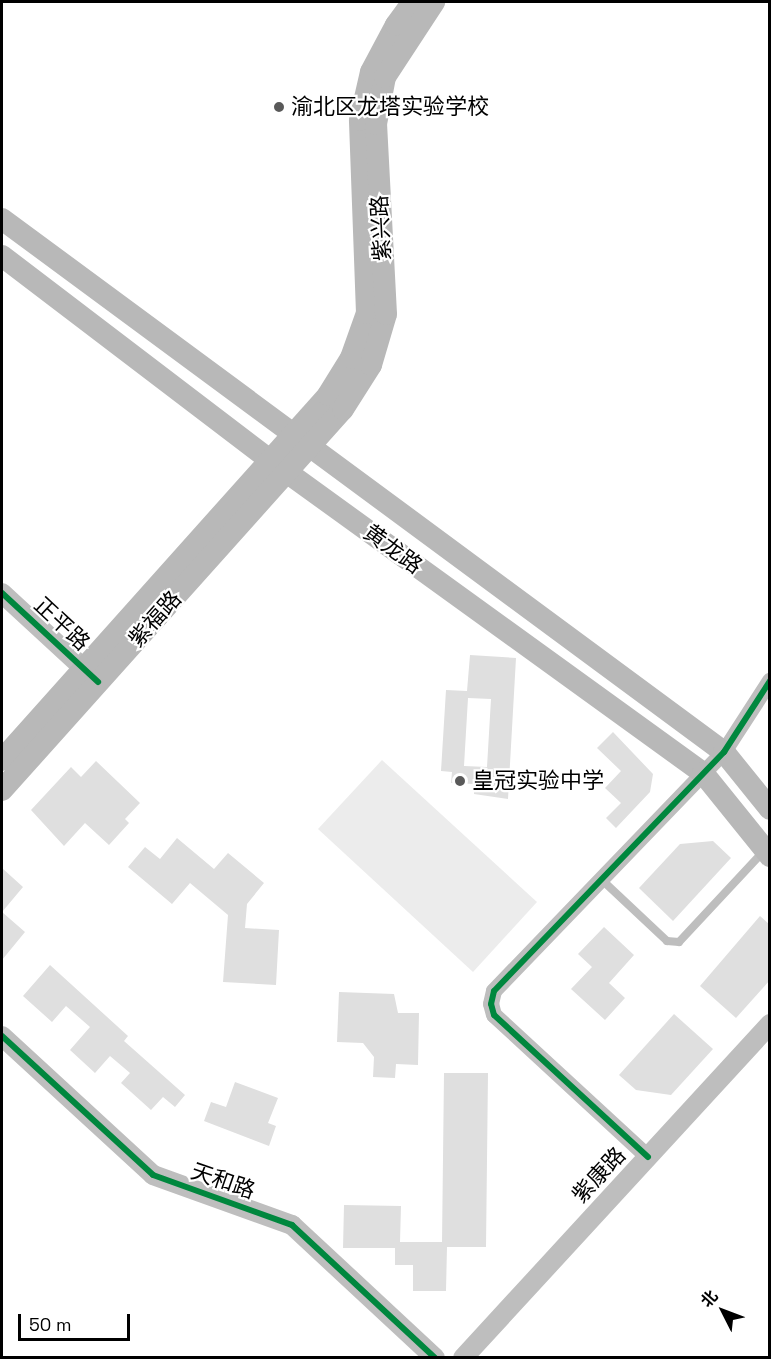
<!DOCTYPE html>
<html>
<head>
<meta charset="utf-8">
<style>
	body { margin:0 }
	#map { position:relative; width:771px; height:1359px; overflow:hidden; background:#fff; font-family:"Space Grotesk","Noto Sans SC",sans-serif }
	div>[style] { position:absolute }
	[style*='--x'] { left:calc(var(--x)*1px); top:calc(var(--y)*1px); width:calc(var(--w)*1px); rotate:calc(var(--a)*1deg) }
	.green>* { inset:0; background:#ececec }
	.building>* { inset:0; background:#dfdfdf }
	.service>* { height:8px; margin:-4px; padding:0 4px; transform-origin:4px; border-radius:4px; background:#bebebe }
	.minor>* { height:16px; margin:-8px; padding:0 8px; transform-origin:8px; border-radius:8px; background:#bebebe }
	.tertiary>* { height:20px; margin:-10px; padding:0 10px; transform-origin:10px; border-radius:10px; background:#bebebe }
	.secondary>* { height:22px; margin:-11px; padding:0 11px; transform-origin:11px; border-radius:11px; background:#b8b8b8 }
	.cycleway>* { height:6px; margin:-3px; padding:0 3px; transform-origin:3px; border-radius:3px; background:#00873e }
	.dots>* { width:16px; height:16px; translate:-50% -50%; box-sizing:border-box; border:3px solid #fff; border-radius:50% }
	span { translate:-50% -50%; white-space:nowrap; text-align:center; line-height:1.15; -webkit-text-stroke:4.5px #fff; paint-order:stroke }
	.poi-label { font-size:22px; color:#000 }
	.left { translate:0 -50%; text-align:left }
	.street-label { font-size:22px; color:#000 }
	.frame { position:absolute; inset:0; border:3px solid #000; pointer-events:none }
	.north { position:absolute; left:693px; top:1281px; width:60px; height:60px; -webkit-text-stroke:4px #fff; paint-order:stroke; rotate:312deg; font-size:16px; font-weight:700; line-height:24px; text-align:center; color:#000 }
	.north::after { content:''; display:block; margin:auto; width:21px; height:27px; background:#000; clip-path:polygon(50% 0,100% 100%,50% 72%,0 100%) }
	.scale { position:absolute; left:18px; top:1314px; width:112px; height:27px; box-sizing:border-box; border:3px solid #000; border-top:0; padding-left:8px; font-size:18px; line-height:21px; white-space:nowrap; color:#000; -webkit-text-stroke:4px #fff; paint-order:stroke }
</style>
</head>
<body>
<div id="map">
	<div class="green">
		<i style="clip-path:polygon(382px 760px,537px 902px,473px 972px,318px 829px)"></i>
	</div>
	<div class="building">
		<i style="clip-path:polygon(evenodd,470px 655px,516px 658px,508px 799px,474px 794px,474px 784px,451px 783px,452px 772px,441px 771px,446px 690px,467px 691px,470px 655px,468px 698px,491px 699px,487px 767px,464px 766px,468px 698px)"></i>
		<i style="clip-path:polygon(613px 732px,653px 774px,650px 792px,616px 828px,606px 818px,621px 803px,605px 788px,621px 771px,597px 748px)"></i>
		<i style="clip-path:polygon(96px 761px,140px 803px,125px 819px,129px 823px,109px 845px,85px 823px,64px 846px,31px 810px,71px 767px,81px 777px)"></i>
		<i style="clip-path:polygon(177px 838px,214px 869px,228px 853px,264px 883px,247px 904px,245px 928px,279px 930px,276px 985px,223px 982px,228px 915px,190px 883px,172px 904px,128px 867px,145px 847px,160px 859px)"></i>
		<i style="clip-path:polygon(713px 841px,731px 858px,673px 921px,639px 888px,680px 844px)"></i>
		<i style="clip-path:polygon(2px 868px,23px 887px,2px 912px,25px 932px,2px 960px)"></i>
		<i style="clip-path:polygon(760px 916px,770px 925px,770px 980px,736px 1018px,700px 986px)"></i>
		<i style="clip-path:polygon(604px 927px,634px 955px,609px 983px,625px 998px,605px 1020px,571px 989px,592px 967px,578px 954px)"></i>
		<i style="clip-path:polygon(50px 965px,128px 1036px,124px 1041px,185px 1095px,175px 1107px,163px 1097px,151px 1110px,121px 1083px,130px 1073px,110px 1056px,95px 1073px,70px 1050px,90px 1027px,66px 1006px,52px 1022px,23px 996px)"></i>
		<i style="clip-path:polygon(339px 992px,394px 994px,398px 1013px,419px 1013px,418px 1065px,396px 1064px,395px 1078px,373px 1077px,374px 1057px,363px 1043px,337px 1042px)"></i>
		<i style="clip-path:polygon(674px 1014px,713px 1049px,671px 1095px,636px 1090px,619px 1075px)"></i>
		<i style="clip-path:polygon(444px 1073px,488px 1073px,486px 1247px,447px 1247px,446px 1291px,413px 1291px,413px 1265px,395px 1265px,395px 1248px,343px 1248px,344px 1205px,401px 1206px,400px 1242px,442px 1242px)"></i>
		<i style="clip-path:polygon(235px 1082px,278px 1098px,268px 1123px,276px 1126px,269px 1146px,204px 1121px,211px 1102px,226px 1107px)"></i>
	</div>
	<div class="service">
		<i style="--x:602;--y:880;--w:89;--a:43.2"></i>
		<i style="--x:667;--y:941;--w:12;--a:5"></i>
		<i style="--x:679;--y:942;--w:125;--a:-47"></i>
	</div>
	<div class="minor">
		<i style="--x:648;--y:1157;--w:209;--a:-137.3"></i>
		<i style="--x:494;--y:1015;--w:11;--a:-105"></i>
		<i style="--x:491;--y:1004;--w:13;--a:-77"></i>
		<i style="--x:494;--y:991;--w:332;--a:-46.1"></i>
		<i style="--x:724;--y:752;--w:85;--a:-57.1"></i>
	</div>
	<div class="tertiary">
		<i style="--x:2;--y:593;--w:125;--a:42.7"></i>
		<i style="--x:2;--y:1036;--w:205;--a:42.6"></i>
		<i style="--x:153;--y:1175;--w:148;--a:19.8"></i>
		<i style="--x:292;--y:1225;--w:195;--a:42.9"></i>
		<i style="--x:463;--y:1358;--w:454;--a:-47.4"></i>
	</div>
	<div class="secondary">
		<i style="--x:2;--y:219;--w:897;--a:36.44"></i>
		<i style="--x:724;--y:752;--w:73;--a:51.1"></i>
		<i style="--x:2;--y:256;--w:337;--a:37.3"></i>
		<i style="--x:270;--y:460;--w:534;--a:35.86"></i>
		<i style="--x:703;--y:773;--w:107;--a:51.1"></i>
		<i style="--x:2;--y:760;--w:489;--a:-48.2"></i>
		<i style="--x:328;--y:395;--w:44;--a:-58.1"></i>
		<i style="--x:351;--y:358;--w:48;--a:-70.4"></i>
		<i style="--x:367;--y:313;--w:193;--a:-92.1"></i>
		<i style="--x:360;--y:120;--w:49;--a:-77.1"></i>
		<i style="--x:371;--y:72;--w:53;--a:-62"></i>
		<i style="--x:396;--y:25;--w:29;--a:-54"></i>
		<i style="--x:2;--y:790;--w:511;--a:-48.17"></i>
		<i style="--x:343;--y:409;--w:52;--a:-57.5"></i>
		<i style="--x:371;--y:365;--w:53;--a:-73.6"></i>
		<i style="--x:386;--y:314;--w:190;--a:-93"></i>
		<i style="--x:376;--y:124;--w:48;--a:-79.2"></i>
		<i style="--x:385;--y:77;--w:90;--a:-56.8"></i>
	</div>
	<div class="cycleway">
		<i style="--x:2;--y:593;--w:131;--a:42.8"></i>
		<i style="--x:2;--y:1036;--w:205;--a:42.6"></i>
		<i style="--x:153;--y:1175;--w:148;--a:19.8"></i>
		<i style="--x:292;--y:1225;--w:195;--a:42.9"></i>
		<i style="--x:648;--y:1157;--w:209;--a:-137.3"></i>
		<i style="--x:494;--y:1015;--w:11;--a:-105"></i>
		<i style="--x:491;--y:1004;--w:13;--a:-77"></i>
		<i style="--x:494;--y:991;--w:332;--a:-46.1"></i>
		<i style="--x:724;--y:752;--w:85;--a:-57.1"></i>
	</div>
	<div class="dots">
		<i style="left:279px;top:107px;background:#595959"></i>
		<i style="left:460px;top:781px;background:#595959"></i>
	</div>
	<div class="poi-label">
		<span class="left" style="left:291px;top:107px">渝北区龙塔实验学校</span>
		<span class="left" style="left:472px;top:781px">皇冠实验中学</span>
	</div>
	<div class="street-label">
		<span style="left:381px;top:228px;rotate:-93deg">紫兴路</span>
		<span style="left:393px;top:549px;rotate:36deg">黄龙路</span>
		<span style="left:155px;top:619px;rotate:-48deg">紫福路</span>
		<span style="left:62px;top:624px;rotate:43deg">正平路</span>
		<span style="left:599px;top:1175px;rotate:-47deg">紫康路</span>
		<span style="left:223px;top:1181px;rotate:19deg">天和路</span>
	</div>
	<div class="frame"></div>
	<div class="north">北</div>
	<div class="scale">50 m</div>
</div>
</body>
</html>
